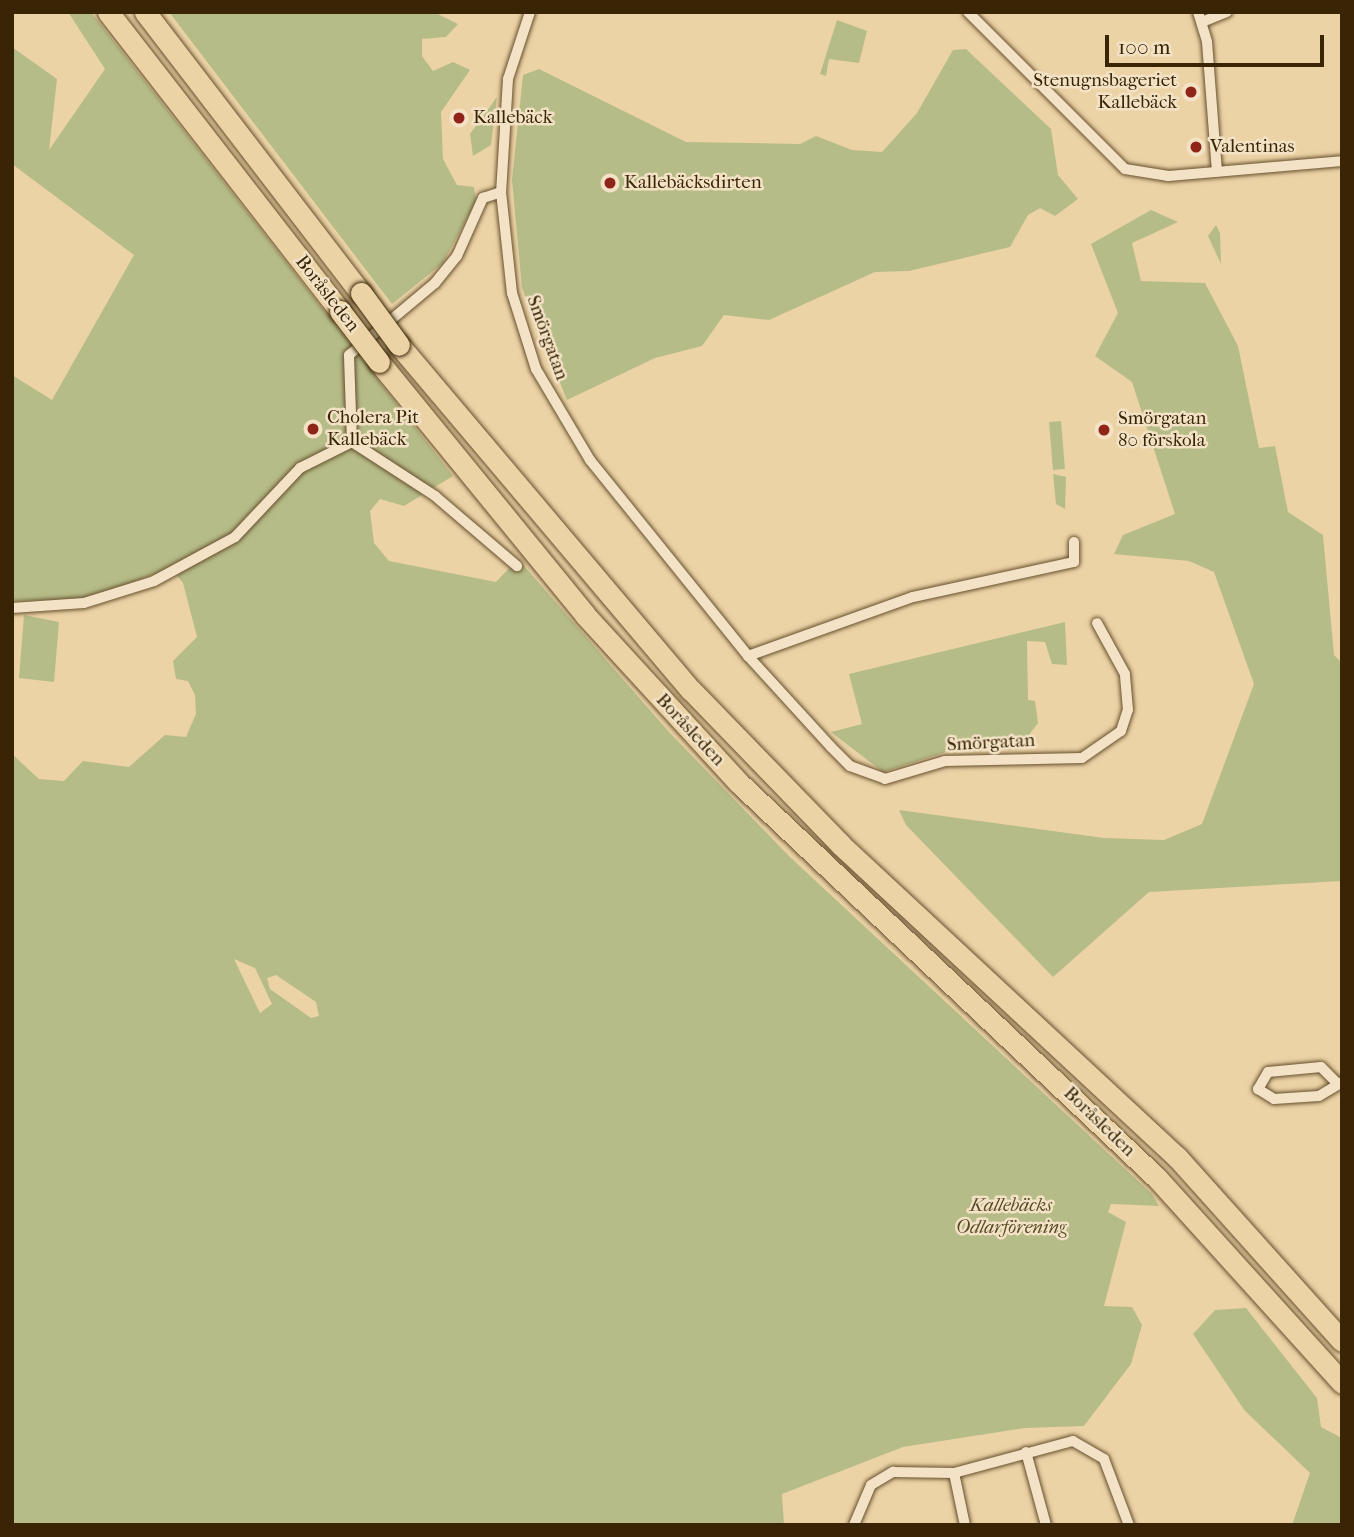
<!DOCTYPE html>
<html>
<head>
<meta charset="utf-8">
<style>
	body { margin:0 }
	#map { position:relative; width:1354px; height:1537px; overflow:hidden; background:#ecd3a6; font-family:"IM FELL French Canon",serif }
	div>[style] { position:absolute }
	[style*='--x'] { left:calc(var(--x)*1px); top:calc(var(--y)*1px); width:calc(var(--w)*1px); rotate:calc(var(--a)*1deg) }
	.green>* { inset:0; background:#b6bc88 }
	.roads { filter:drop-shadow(0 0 2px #66502e) drop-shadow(0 0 2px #66502e) }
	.minor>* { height:10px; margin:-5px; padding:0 5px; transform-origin:5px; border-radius:5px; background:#f3e2c5 }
	.motorway>* { height:21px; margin:-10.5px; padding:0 10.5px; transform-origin:10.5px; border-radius:10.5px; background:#ecd3a6 }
	.bridges { filter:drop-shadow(0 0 2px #392506) drop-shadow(0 0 2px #392506) }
	.motorway-bridge>* { height:21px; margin:-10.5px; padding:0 10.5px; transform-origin:10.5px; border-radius:10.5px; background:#ecd3a6 }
	.dots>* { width:19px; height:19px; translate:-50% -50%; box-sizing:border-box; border:4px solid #f3e2c5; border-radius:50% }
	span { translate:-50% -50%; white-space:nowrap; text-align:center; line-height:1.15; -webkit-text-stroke:5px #f3e2c5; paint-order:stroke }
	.poi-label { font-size:19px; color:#392506 }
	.right { translate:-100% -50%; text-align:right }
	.left { translate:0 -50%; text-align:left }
	.street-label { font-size:19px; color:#392506 }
	.park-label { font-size:19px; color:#584b26; font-style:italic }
	.frame { position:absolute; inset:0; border:14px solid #392506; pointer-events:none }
	.scale { position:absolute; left:1105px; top:35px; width:219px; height:32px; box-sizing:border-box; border:4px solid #392506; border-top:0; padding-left:9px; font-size:21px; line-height:24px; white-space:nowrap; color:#392506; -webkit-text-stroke:5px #f3e2c5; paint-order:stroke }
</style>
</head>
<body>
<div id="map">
	<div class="green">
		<i style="clip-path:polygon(evenodd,68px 12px,91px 12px,453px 476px,404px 506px,380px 499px,370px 511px,374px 543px,389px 561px,496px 582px,518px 559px,669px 732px,790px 857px,1152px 1194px,1159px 1206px,1111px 1204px,1108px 1212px,1126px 1222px,1104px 1306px,1132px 1307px,1142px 1325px,1131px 1364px,1084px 1426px,1025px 1428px,903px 1447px,782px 1494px,784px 1525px,12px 1525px,12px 754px,39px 779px,64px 781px,83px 761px,129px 767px,165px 735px,186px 737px,196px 714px,195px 695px,188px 681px,176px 679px,173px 661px,197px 637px,183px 583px,171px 568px,87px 599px,12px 601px,12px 375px,52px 400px,134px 255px,12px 164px,12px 47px,57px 79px,49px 150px,105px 69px,68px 12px,234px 959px,255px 968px,272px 1004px,260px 1013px,234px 959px,68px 12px,276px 975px,316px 1002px,319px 1016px,311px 1018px,270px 989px,267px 978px,276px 975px)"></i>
		<i style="clip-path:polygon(169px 12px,434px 12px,458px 24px,446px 37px,422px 39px,422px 56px,433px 71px,453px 62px,470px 70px,441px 112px,443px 159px,457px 185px,474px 187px,476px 201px,443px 263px,392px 304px)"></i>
		<i style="clip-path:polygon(837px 20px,867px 31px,859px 63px,829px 59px,826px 76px,820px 74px)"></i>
		<i style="clip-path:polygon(966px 49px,1051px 129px,1058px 175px,1078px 199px,1055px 216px,1040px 208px,1028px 215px,1010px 247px,909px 271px,875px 272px,769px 320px,724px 315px,702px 346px,655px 358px,567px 400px,522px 288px,512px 180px,523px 75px,539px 69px,686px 142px,800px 144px,816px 136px,852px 150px,882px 152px,917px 113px,953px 50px)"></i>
		<i style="clip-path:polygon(497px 97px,491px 145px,473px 156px,470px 134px)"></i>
		<i style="clip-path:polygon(1151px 210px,1178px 222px,1132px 243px,1141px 281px,1205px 283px,1238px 346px,1259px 448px,1275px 446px,1288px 512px,1323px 535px,1334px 655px,1342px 663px,1342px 881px,1149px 892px,1053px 977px,906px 825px,899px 810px,1104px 838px,1164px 840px,1202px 824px,1254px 684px,1214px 572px,1189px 561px,1114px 554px,1123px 535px,1175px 514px,1132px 382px,1095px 356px,1118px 313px,1091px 244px)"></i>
		<i style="clip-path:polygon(1216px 225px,1220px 233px,1221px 264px,1208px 236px)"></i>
		<i style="clip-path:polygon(1061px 421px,1065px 469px,1053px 470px,1049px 422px)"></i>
		<i style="clip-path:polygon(1053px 474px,1066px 477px,1065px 509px,1056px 504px)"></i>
		<i style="clip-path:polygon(24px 615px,59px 622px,54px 682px,19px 678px)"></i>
		<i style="clip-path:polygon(1065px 622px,1067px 665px,1052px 664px,1045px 642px,1027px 641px,1028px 700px,1035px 701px,1038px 723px,1018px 749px,949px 751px,883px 772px,831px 732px,862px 724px,849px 674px)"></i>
		<i style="clip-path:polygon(1246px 1308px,1317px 1398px,1321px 1427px,1342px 1438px,1342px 1525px,1292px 1525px,1310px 1473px,1245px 1411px,1193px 1334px,1215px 1310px)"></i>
	</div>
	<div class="roads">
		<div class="minor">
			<i style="--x:530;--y:12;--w:71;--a:108.2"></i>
			<i style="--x:508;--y:79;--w:113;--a:93.5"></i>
			<i style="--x:501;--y:192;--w:102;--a:83.8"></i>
			<i style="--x:512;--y:293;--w:80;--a:72.5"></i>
			<i style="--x:536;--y:369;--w:106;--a:59.3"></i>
			<i style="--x:590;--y:460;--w:252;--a:51.1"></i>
			<i style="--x:748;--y:656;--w:123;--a:47.6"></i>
			<i style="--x:831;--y:747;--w:27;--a:45"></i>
			<i style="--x:850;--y:766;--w:37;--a:20"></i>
			<i style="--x:885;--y:779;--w:63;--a:-16.7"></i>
			<i style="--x:945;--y:761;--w:137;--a:-1.3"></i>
			<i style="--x:1082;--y:758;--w:47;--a:-34.7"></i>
			<i style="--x:1121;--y:731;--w:22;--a:-72"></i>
			<i style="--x:1128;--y:710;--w:36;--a:-95"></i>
			<i style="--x:1125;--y:674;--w:58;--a:-118.8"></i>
			<i style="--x:968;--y:12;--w:222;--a:45"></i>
			<i style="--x:1125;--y:169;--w:44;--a:9.2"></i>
			<i style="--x:1168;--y:176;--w:175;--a:-4.9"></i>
			<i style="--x:1198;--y:12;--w:31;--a:73"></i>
			<i style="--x:1207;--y:42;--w:130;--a:85.6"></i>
			<i style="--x:1202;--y:22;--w:27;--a:-22"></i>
			<i style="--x:352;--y:442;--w:87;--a:-92"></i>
			<i style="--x:349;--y:355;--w:112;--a:-39.9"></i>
			<i style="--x:435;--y:283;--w:35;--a:-51"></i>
			<i style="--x:457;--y:256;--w:64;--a:-65.9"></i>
			<i style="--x:483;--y:198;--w:19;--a:-18"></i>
			<i style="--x:352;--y:442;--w:99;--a:33"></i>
			<i style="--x:435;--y:496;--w:108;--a:40.5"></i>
			<i style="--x:12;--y:608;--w:72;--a:-4"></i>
			<i style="--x:84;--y:603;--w:73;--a:-17.4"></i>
			<i style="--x:154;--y:581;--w:92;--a:-28.5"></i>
			<i style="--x:235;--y:537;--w:95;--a:-46.7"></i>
			<i style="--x:300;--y:468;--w:58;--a:-26.6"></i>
			<i style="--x:748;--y:656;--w:175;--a:-19.7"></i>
			<i style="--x:913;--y:597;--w:165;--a:-12.3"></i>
			<i style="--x:1074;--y:562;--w:20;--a:-90"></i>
			<i style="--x:1336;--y:1082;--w:21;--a:-135"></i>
			<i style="--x:1321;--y:1067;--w:53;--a:174.6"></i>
			<i style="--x:1268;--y:1072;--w:20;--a:120"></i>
			<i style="--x:1258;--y:1089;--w:19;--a:32"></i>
			<i style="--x:1274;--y:1099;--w:45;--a:-3.8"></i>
			<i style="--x:1319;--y:1096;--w:27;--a:-31"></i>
			<i style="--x:1026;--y:1452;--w:76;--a:74.7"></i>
			<i style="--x:954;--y:1473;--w:53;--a:78.1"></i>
			<i style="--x:854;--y:1525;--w:43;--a:-67"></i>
			<i style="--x:871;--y:1485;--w:26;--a:-31"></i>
			<i style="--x:893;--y:1472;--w:61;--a:0.9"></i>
			<i style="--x:954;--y:1473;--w:123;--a:-15.1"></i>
			<i style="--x:1073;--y:1441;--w:36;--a:30"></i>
			<i style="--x:1104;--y:1459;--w:71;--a:69.3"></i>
		</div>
		<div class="motorway">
			<i style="--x:108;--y:12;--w:378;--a:52.2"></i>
			<i style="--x:145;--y:12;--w:354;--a:52.5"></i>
			<i style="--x:399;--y:345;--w:452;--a:49.8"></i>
			<i style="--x:691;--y:690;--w:216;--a:45.9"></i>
			<i style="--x:841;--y:845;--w:459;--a:42.9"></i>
			<i style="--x:1177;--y:1157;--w:247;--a:48.1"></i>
			<i style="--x:379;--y:362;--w:326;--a:50.8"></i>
			<i style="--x:585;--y:615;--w:228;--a:47.5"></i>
			<i style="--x:739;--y:783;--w:575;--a:43.38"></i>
			<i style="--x:1157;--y:1178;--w:276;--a:47.9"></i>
		</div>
	</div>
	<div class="bridges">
		<div class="motorway-bridge">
			<i style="--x:361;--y:293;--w:64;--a:53.8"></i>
			<i style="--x:340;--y:311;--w:64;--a:52.6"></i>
		</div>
	</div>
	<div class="dots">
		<i style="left:1191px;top:92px;background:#8f2418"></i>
		<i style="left:459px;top:118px;background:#8f2418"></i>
		<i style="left:1196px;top:147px;background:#8f2418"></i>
		<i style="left:610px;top:183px;background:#8f2418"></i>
		<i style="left:313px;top:429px;background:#8f2418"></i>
		<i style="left:1104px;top:430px;background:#8f2418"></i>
	</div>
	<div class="poi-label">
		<span class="right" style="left:1177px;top:92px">Stenugnsbageriet<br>Kallebäck</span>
		<span class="left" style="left:473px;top:118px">Kallebäck</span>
		<span class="left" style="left:1210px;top:147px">Valentinas</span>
		<span class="left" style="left:624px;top:183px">Kallebäcksdirten</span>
		<span class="left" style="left:327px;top:429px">Cholera Pit<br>Kallebäck</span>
		<span class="left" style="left:1118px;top:430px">Smörgatan<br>80 förskola</span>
	</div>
	<div class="street-label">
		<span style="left:327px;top:294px;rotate:52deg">Boråsleden</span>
		<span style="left:547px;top:338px;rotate:70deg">Smörgatan</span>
		<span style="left:690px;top:730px;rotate:47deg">Boråsleden</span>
		<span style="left:991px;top:743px;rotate:-3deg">Smörgatan</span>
		<span style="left:1099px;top:1122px;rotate:44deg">Boråsleden</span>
	</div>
	<div class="park-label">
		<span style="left:1011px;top:1217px">Kallebäcks<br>Odlarförening</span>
	</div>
	<div class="frame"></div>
	<div class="scale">100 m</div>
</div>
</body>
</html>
